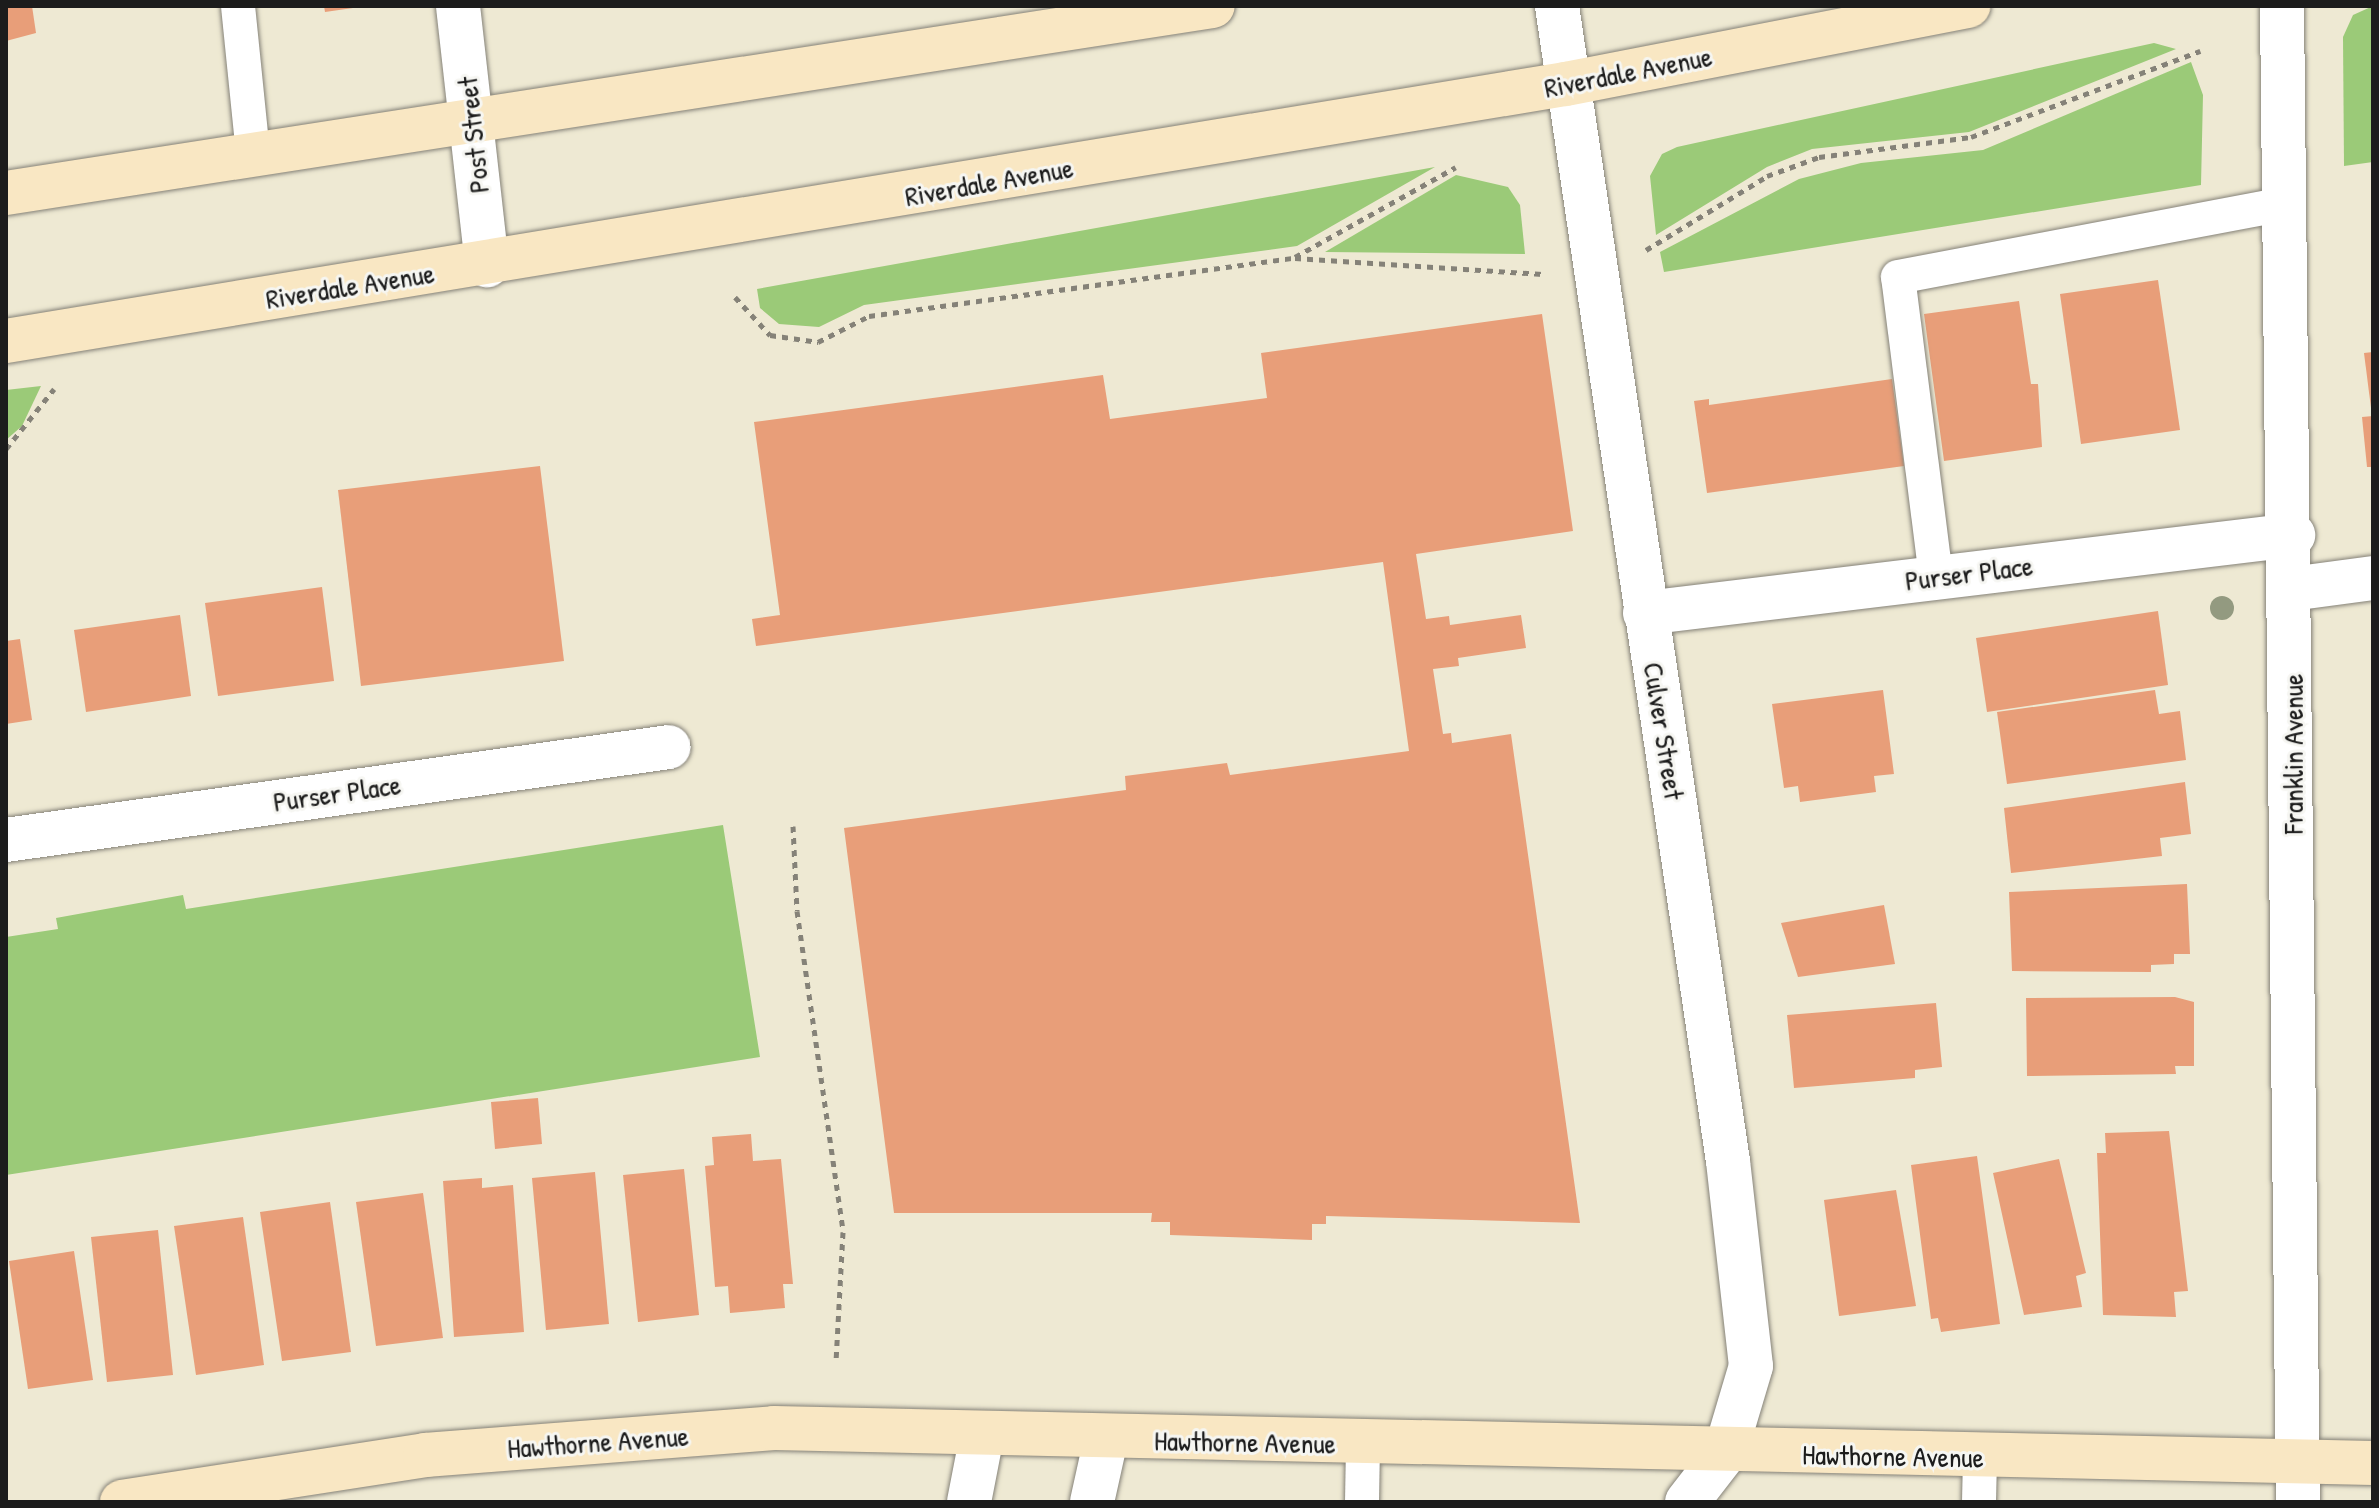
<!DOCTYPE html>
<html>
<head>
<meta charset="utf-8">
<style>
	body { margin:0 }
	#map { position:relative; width:2379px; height:1508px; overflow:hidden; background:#eee9d3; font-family:"Patrick Hand",sans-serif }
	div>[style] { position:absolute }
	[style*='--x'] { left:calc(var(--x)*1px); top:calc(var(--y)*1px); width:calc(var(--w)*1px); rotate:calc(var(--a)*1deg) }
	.green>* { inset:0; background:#9bca78 }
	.building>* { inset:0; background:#e89e79 }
	.path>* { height:5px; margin-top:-2.5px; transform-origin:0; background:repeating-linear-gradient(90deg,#858278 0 6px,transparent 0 12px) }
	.roads { filter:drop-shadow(0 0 2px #858278) drop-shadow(0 0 2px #858278) }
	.lane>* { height:34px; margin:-17px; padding:0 17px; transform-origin:17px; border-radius:17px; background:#fff }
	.street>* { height:44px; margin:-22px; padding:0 22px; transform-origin:22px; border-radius:22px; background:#fff }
	.secondary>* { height:44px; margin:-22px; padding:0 22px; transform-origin:22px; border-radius:22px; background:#f9e7c3 }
	.trees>* { width:24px; height:24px; margin:-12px; border-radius:50%; background:#939a80 }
	span { translate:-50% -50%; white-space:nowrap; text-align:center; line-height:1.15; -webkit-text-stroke:6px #f6f6f2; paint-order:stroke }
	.street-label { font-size:28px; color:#1c1c1c }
	.frame { position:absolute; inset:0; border:8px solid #1c1c1c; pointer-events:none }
</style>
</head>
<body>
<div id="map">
	<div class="green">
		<i style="clip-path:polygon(2373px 6px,2373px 162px,2344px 166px,2343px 37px,2353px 15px)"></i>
		<i style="clip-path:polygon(2154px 43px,2176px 49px,1969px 132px,1812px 149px,1767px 167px,1656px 235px,1650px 176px,1662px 154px,1677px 147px)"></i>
		<i style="clip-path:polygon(2191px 62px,2203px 95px,2201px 185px,1664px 272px,1660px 252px,1799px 179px,1861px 163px,1983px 150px)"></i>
		<i style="clip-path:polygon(1435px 167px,1297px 246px,864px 305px,819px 327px,779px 324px,760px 308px,757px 289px)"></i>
		<i style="clip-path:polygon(1456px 175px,1508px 187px,1520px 205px,1525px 254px,1325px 252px)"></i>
		<i style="clip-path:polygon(41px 386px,22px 426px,6px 440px,6px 390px)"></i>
		<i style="clip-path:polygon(723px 825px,760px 1057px,6px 1175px,6px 937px,58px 929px,56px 918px,183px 895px,186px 909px)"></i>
	</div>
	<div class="building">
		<i style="clip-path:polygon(6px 6px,32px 6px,36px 33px,6px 41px)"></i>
		<i style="clip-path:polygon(324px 6px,353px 6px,353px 8px,325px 12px)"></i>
		<i style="clip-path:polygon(2158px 280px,2180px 430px,2081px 444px,2060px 294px)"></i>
		<i style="clip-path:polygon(2019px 301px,2031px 384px,2038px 384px,2042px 447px,1944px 461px,1924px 314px)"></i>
		<i style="clip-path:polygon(1542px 314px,1573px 531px,1416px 554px,1426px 619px,1449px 616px,1450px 625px,1521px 615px,1526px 648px,1458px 658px,1459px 666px,1433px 669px,1443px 734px,1451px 733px,1452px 743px,1511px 734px,1580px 1223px,1326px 1216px,1326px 1224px,1312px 1224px,1312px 1240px,1170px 1235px,1170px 1222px,1151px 1222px,1152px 1213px,894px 1213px,844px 828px,1126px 790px,1125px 776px,1227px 763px,1230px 775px,1409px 751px,1383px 562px,756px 646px,752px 619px,780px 615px,754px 422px,1103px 375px,1110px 419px,1267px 398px,1261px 353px)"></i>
		<i style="clip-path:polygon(2373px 352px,2373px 408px,2371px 408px,2364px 353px)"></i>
		<i style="clip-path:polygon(1892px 379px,1904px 466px,1707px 493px,1694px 401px,1709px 399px,1709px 405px)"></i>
		<i style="clip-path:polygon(2373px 416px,2373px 467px,2367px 467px,2362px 417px)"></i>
		<i style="clip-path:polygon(540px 466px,564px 661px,361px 686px,338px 490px)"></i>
		<i style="clip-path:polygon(322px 587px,334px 681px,218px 696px,205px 603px)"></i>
		<i style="clip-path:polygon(2158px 611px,2168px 685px,1987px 712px,1976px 638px)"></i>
		<i style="clip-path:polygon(180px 615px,191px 696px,86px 712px,74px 630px)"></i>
		<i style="clip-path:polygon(20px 639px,32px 720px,6px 724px,6px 641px)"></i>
		<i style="clip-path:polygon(1883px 690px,1894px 774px,1874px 776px,1876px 792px,1800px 802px,1798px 786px,1784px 788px,1772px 704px)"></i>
		<i style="clip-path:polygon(2155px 690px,2159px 714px,2180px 711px,2186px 760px,2007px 784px,1997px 712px)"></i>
		<i style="clip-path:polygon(2185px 782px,2191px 834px,2160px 838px,2162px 856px,2011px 873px,2004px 808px)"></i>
		<i style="clip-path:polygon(2187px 884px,2190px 954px,2174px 954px,2174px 964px,2151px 965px,2151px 972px,2012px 971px,2009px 892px)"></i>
		<i style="clip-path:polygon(1884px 905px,1895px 964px,1798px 977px,1781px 923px)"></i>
		<i style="clip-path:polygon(2175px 997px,2194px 1002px,2194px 1066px,2175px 1066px,2176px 1074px,2027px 1076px,2026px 998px)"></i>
		<i style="clip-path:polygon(1936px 1003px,1942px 1067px,1915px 1070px,1915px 1078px,1794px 1088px,1787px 1015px)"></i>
		<i style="clip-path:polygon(538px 1098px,542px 1144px,495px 1149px,491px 1102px)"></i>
		<i style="clip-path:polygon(2169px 1131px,2188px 1291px,2174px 1292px,2176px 1317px,2103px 1315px,2097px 1153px,2106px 1153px,2105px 1133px)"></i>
		<i style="clip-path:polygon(751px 1134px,753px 1161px,781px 1159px,793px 1284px,783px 1284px,785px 1308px,730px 1313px,728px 1286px,715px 1287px,705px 1166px,714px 1165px,712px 1137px)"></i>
		<i style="clip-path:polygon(1977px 1156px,2000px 1324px,1941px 1332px,1938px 1318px,1931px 1319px,1911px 1165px)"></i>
		<i style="clip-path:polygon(2059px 1159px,2086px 1273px,2076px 1276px,2082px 1307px,2024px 1315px,1993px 1173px)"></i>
		<i style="clip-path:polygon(684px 1169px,699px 1315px,638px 1322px,623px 1175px)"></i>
		<i style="clip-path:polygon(595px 1172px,609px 1324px,546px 1330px,532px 1178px)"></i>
		<i style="clip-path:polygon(482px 1178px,482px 1188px,513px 1185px,524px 1332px,454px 1337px,443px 1181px)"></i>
		<i style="clip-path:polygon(1896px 1190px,1916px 1306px,1839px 1316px,1824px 1200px)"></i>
		<i style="clip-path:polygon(423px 1193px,443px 1338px,376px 1346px,356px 1202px)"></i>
		<i style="clip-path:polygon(330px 1202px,351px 1352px,282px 1361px,260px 1212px)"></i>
		<i style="clip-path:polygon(243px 1217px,264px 1365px,196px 1375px,174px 1226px)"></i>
		<i style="clip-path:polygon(158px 1230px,173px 1375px,107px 1382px,91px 1237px)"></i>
		<i style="clip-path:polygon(74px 1251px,93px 1380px,28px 1389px,9px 1261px)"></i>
	</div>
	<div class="path">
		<i style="--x:1646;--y:250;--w:142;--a:-31.4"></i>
		<i style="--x:1767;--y:176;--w:55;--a:-20.1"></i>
		<i style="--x:1819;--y:157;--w:153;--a:-7.5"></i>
		<i style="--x:1971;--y:137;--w:245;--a:-20.6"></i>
		<i style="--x:1295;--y:257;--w:184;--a:-29.2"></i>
		<i style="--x:735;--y:297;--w:52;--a:47.4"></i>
		<i style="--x:770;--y:335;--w:49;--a:8.3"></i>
		<i style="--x:818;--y:342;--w:57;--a:-27"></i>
		<i style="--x:869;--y:316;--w:430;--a:-7.8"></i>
		<i style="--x:1295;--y:258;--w:248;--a:3.7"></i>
		<i style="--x:6;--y:449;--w:77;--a:-51.3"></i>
		<i style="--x:793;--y:826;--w:85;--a:87.3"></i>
		<i style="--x:797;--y:911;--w:324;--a:81.8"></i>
		<i style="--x:843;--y:1232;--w:130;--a:93.1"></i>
	</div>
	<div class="roads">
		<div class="lane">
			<i style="--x:238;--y:6;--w:149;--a:84.2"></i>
			<i style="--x:1936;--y:577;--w:302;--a:-97.2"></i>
			<i style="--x:1898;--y:277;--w:395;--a:-10.7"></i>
			<i style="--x:1362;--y:1502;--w:57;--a:-89"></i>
			<i style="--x:1979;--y:1502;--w:45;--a:-88.7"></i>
		</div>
		<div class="street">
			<i style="--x:458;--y:6;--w:261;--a:83.6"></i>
			<i style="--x:1557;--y:6;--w:1168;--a:81.58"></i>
			<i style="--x:1728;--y:1161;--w:206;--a:83.6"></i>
			<i style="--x:1751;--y:1366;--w:91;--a:106.6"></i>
			<i style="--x:1725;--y:1453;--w:62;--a:127.8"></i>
			<i style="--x:2282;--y:6;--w:1496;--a:89.39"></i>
			<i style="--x:2291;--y:589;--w:83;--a:-7.6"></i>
			<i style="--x:1645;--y:613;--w:653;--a:-6.86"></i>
			<i style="--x:6;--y:840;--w:669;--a:-7.98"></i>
			<i style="--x:969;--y:1502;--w:68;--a:-79"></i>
			<i style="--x:1092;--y:1502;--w:65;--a:-77.5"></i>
		</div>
		<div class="secondary">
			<i style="--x:6;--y:193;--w:1221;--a:-8.81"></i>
			<i style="--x:6;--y:341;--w:1581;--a:-9.36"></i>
			<i style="--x:1566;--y:84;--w:410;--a:-11"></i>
			<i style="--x:122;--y:1502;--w:307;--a:-8.8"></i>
			<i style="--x:425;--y:1455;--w:350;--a:-4.4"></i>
			<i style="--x:774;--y:1428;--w:1599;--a:1.25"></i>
		</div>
	</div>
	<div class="trees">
		<i style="left:2222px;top:608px"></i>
	</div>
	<div class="street-label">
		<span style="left:1628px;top:72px;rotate:-11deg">Riverdale Avenue</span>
		<span style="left:473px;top:135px;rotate:-96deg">Post Street</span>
		<span style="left:989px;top:182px;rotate:-10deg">Riverdale Avenue</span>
		<span style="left:350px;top:286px;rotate:-9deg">Riverdale Avenue</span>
		<span style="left:1969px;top:573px;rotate:-7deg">Purser Place</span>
		<span style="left:1664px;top:731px;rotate:81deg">Culver Street</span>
		<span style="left:2293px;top:754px;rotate:-90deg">Franklin Avenue</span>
		<span style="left:337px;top:793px;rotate:-8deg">Purser Place</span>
		<span style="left:598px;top:1442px;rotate:-4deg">Hawthorne Avenue</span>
		<span style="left:1245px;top:1442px;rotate:1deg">Hawthorne Avenue</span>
		<span style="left:1893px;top:1456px;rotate:1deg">Hawthorne Avenue</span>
	</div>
	<div class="frame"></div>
</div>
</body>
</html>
